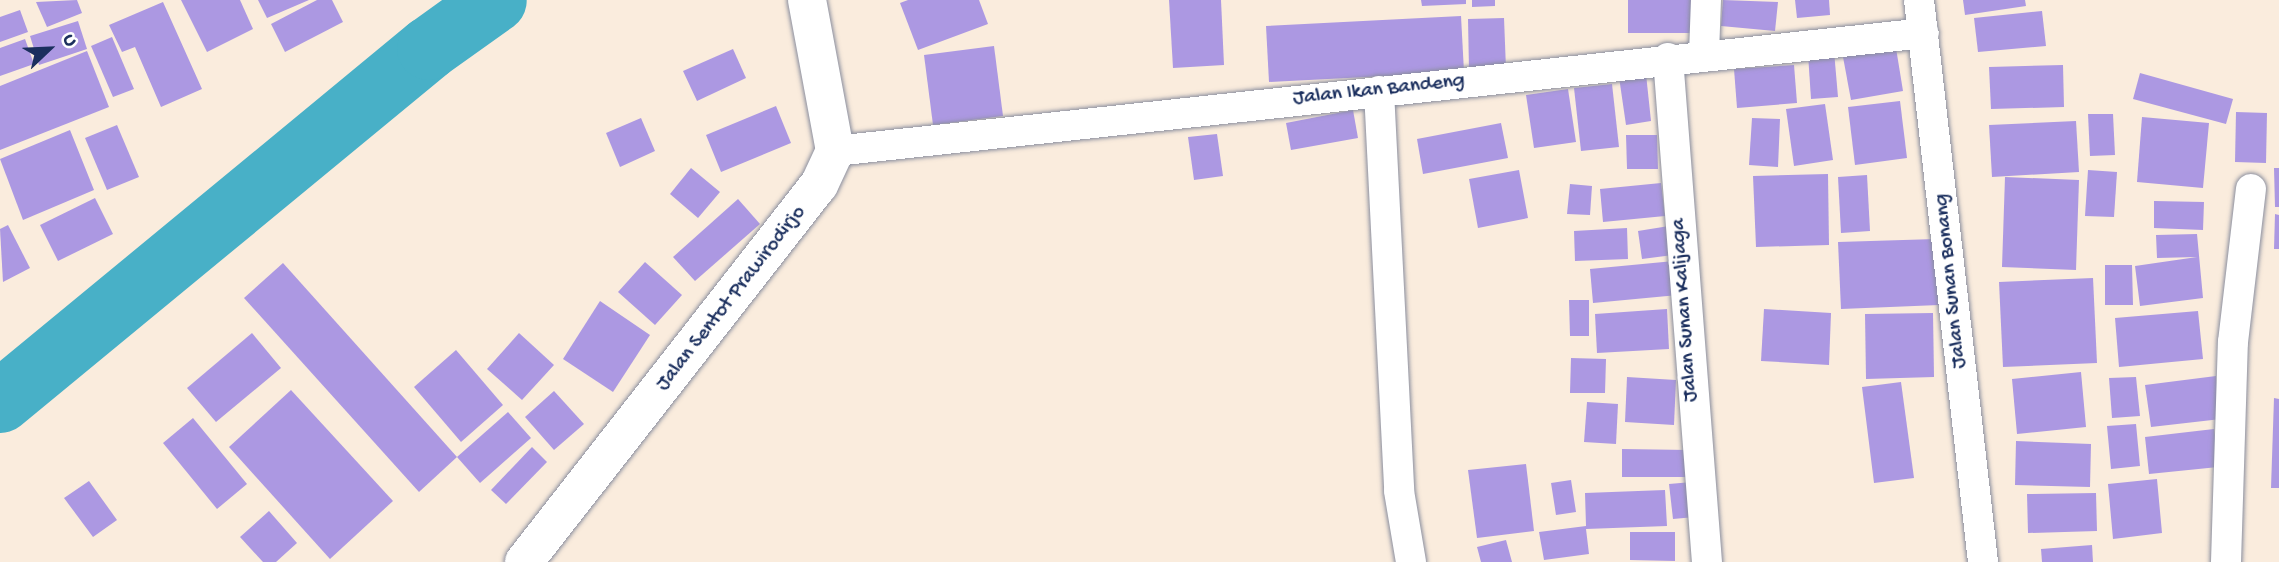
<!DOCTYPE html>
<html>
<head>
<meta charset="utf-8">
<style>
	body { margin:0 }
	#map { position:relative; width:2279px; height:562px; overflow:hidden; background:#faecdd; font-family:"Gochi Hand",sans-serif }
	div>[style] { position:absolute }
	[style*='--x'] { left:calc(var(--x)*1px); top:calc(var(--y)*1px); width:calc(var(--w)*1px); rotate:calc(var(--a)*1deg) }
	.river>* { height:63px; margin:-31.5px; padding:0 31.5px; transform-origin:31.5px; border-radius:31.5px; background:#48b0c7 }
	.building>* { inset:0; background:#ac98e2 }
	.roads { filter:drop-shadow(0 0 2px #8a8e9e) drop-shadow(0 0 2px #8a8e9e) }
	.minor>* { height:30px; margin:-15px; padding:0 15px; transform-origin:15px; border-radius:15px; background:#fff }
	.tertiary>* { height:38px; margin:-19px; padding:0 19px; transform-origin:19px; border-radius:19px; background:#fff }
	span { translate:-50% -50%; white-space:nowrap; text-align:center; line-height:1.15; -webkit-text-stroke:7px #fff; paint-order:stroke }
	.street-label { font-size:21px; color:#1b2f5e }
	.north { position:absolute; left:14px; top:14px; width:70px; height:70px; -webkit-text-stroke:5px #fff; paint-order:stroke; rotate:67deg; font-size:19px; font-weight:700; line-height:28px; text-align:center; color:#1b2f5e }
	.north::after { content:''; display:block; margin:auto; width:24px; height:32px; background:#1b2f5e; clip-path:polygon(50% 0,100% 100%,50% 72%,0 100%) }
</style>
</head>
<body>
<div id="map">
	<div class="river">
		<i style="--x:0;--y:401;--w:555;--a:-39.51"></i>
		<i style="--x:428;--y:48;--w:82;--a:-35.6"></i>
	</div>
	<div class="building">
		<i style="clip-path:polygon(77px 0,82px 13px,47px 27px,36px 2px)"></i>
		<i style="clip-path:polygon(181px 0,240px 0,253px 29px,207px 52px)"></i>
		<i style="clip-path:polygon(258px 0,309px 0,267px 18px)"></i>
		<i style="clip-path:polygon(317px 0,332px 0,343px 22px,285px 52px,271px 24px)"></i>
		<i style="clip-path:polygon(908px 0,979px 0,988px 24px,918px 50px,900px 3px)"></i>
		<i style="clip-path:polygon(1169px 0,1221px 0,1224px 65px,1173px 68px)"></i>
		<i style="clip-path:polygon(1421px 0,1466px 0,1466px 4px,1422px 6px)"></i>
		<i style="clip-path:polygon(1472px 0,1495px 0,1495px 6px,1472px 7px)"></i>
		<i style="clip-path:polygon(1628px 0,1697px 0,1697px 33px,1628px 33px)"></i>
		<i style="clip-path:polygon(1723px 0,1778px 2px,1775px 31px,1721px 26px)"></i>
		<i style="clip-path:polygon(1795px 0,1829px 0,1830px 15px,1797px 18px)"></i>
		<i style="clip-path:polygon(1963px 0,2025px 0,2026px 6px,1965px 15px)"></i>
		<i style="clip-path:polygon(163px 2px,202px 89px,161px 107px,135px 47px,122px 52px,109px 25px)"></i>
		<i style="clip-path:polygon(20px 10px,28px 32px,0 42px,0 17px)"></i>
		<i style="clip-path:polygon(2042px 11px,2046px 46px,1978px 52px,1974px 18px)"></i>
		<i style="clip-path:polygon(1461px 16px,1464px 72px,1269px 82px,1266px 26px)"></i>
		<i style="clip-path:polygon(1504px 18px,1506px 69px,1469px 70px,1468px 19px)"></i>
		<i style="clip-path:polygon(78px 21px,87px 49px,39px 65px,30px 36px)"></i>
		<i style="clip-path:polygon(112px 37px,134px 89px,113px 97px,91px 46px)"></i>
		<i style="clip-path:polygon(25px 39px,34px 64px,0 76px,0 48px)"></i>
		<i style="clip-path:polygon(994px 46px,1003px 116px,933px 125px,924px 55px)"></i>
		<i style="clip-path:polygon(1896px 48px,1903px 91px,1851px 100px,1843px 57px)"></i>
		<i style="clip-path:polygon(733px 49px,746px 78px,697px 101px,683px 71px)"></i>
		<i style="clip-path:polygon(87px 51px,109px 107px,0 150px,0 86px)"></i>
		<i style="clip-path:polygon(1834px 51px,1838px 97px,1811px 99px,1808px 54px)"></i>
		<i style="clip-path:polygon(1794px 65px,1797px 103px,1737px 108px,1734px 69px)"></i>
		<i style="clip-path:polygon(2063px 65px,2064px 107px,1991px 109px,1989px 67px)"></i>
		<i style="clip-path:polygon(2140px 73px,2233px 99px,2226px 124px,2133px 99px)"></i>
		<i style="clip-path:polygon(1646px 74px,1651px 121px,1626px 125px,1619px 77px)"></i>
		<i style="clip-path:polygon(1612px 84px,1619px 147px,1581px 151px,1574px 88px)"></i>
		<i style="clip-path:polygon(1568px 89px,1576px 142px,1534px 148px,1526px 95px)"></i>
		<i style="clip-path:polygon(1900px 101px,1907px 158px,1855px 165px,1848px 107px)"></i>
		<i style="clip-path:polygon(1825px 104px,1833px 160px,1794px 166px,1786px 109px)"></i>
		<i style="clip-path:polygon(776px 106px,791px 143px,721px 172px,706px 135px)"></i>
		<i style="clip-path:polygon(1353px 110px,1358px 138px,1291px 150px,1286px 123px)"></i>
		<i style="clip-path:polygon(2236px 112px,2267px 113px,2266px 163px,2235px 162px)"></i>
		<i style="clip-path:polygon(2088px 114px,2113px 114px,2115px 155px,2090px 156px)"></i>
		<i style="clip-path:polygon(2142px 117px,2209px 123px,2203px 188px,2137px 182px)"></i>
		<i style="clip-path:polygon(641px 118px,655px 151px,620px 167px,606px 133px)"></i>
		<i style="clip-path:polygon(1752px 118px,1780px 119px,1778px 167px,1749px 165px)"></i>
		<i style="clip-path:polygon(2076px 121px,2079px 172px,1992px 177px,1989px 125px)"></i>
		<i style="clip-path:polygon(1501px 123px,1508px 158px,1423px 174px,1417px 139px)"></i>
		<i style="clip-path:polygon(117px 125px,139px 177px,107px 190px,85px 138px)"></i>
		<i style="clip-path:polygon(70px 130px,94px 190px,23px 220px,0 159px)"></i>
		<i style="clip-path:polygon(1217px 134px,1223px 176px,1194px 180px,1188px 137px)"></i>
		<i style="clip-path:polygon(1626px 135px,1657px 135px,1658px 169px,1627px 169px)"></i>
		<i style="clip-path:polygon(691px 168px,720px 192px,698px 218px,670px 194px)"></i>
		<i style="clip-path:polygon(2274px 168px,2279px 168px,2279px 207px,2275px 207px)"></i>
		<i style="clip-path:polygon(1519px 170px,1528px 218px,1478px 228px,1469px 179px)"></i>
		<i style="clip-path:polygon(2088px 170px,2117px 172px,2114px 217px,2085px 216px)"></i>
		<i style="clip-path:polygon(1828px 174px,1829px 245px,1756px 247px,1753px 176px)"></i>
		<i style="clip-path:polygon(1867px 175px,1870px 231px,1841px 233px,1838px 177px)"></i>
		<i style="clip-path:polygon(2005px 177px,2079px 180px,2076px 270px,2002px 267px)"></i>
		<i style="clip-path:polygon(1661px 183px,1665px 216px,1603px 222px,1600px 189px)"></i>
		<i style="clip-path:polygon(1570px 184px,1592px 186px,1590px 215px,1567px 214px)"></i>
		<i style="clip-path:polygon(95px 198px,113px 234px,58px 261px,40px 225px)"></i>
		<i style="clip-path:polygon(738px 199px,760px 224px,695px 281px,673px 257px)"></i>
		<i style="clip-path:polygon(2154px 201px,2204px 202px,2203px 230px,2154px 228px)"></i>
		<i style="clip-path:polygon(2275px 214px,2279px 215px,2279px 249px,2274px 249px)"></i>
		<i style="clip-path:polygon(8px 225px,30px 268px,3px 282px,0 229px)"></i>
		<i style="clip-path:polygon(1669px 226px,1673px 255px,1642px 259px,1638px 231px)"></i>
		<i style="clip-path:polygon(1627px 228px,1628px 259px,1575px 261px,1574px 231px)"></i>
		<i style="clip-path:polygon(2197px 234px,2203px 298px,2140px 306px,2135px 266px,2197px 257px,2157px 258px,2156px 235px)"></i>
		<i style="clip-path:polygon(1936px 239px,1939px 305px,1841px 309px,1838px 242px)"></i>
		<i style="clip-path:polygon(1674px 261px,1678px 295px,1593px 303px,1590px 269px)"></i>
		<i style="clip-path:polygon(645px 262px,682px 295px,655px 325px,618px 292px)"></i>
		<i style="clip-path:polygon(283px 263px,457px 457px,419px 492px,244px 298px)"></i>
		<i style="clip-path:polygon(2105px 265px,2132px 265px,2133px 305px,2105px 305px)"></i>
		<i style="clip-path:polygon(2093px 278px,2097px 363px,2003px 367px,1999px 282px)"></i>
		<i style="clip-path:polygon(1569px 300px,1589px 300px,1589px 336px,1570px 336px)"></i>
		<i style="clip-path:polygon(600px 301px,650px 335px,613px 392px,563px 359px)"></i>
		<i style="clip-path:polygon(1667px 309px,1669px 349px,1597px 353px,1595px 314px)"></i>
		<i style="clip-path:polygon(1764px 309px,1831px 313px,1829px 365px,1761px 361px)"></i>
		<i style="clip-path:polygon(2198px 311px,2203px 359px,2119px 367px,2115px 318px)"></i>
		<i style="clip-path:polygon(1933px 313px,1934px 377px,1866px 379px,1865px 314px)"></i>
		<i style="clip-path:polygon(252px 333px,281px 368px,216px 422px,187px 388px)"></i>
		<i style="clip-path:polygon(519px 333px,554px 365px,522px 400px,487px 369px)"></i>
		<i style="clip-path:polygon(456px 350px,503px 405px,461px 442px,414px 387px)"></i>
		<i style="clip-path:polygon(1571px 358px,1606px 359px,1605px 393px,1570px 393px)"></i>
		<i style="clip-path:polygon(2081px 372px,2086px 427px,2017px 434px,2012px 379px)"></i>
		<i style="clip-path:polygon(2216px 376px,2221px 419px,2151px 427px,2145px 385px)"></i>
		<i style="clip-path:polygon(1627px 377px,1676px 380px,1674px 425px,1625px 422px)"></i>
		<i style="clip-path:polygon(2136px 377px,2140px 416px,2112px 418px,2109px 378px)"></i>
		<i style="clip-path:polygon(1901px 382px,1914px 478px,1874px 483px,1862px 387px)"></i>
		<i style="clip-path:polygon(291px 390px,393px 501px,330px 559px,229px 447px)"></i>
		<i style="clip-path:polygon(554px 391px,584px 424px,554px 450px,525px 417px)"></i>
		<i style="clip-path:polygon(2274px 398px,2279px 399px,2279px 488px,2271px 488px)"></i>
		<i style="clip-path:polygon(1587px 402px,1618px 404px,1616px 444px,1584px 442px)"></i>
		<i style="clip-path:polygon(508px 412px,531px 438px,480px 483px,457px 457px)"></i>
		<i style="clip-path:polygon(193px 418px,247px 484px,217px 509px,163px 443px)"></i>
		<i style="clip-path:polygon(2136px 424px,2140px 466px,2111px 469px,2107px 426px)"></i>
		<i style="clip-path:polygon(2214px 429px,2218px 467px,2149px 474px,2145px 437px)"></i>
		<i style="clip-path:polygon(2016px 441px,2091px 444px,2090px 487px,2015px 485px)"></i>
		<i style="clip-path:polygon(532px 447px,547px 462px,506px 504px,491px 490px)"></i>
		<i style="clip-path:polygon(1622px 449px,1689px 450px,1689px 477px,1622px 477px)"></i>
		<i style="clip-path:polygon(1526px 464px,1534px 531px,1477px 538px,1468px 470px)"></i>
		<i style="clip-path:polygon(2157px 479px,2162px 533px,2113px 539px,2108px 484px)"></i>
		<i style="clip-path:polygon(1571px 480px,1576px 512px,1556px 515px,1551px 483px)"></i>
		<i style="clip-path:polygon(89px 481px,117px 520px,93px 537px,64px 498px)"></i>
		<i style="clip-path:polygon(1692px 482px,1695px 517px,1673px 519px,1669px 484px)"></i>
		<i style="clip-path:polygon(1665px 490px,1667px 526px,1586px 529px,1589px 554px,1544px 560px,1539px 532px,1586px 526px,1585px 493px)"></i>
		<i style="clip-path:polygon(2096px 493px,2097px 531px,2028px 533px,2027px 494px)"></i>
		<i style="clip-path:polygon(269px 511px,297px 543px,276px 562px,263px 562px,240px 537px)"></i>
		<i style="clip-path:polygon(1630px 532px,1675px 532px,1675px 561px,1630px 560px)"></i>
		<i style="clip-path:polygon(1506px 540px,1512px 562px,1481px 562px,1477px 547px)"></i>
		<i style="clip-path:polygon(2092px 545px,2093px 562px,2042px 562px,2041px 549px)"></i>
	</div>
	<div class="roads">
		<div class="minor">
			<i style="--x:1919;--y:0;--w:566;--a:83.5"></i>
			<i style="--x:1704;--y:54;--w:54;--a:-87.9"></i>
			<i style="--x:1668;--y:58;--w:506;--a:85.58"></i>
			<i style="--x:1379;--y:91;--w:400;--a:87.1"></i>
			<i style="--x:1399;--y:491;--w:72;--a:80.4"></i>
			<i style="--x:835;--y:151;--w:1095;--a:-6.18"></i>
			<i style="--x:2226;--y:562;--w:220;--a:-88.2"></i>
			<i style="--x:2233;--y:342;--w:154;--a:-83.3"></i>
		</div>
		<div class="tertiary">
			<i style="--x:524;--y:562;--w:479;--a:-52"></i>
			<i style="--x:819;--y:185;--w:38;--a:-65"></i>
			<i style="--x:835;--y:151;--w:154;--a:-100.5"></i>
		</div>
	</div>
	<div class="street-label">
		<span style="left:1379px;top:91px;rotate:-6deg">Jalan Ikan Bandeng</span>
		<span style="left:1952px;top:281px;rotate:-96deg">Jalan Sunan Bonang</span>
		<span style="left:732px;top:299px;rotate:-52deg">Jalan Sentot Prawirodirjo</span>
		<span style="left:1686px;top:310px;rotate:-94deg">Jalan Sunan Kalijaga</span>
	</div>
	<div class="north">U</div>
</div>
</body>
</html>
